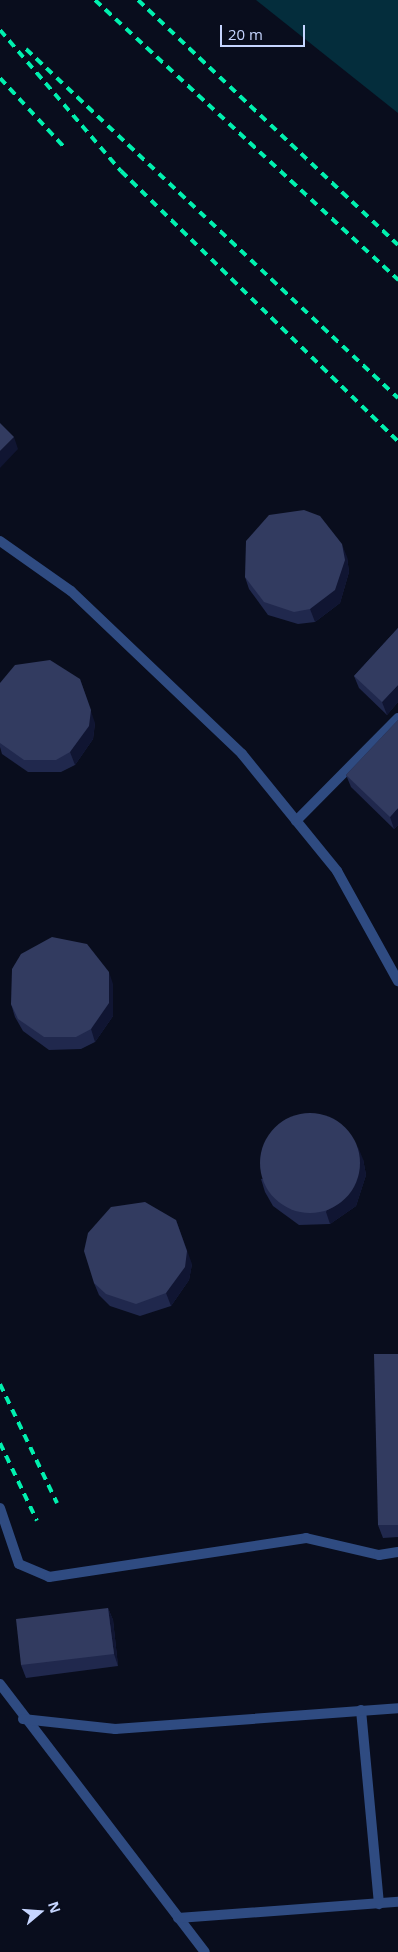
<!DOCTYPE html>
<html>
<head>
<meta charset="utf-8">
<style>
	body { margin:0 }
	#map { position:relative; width:398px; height:1952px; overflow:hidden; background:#090d1d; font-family:"Open Sans",sans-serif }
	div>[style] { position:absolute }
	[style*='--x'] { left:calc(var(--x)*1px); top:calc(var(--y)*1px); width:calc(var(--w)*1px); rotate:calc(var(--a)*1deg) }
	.water>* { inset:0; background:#042d3c }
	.lane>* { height:10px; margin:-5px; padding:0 5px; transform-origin:5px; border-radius:5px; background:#2f4b81 }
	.rail>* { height:4px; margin-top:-2px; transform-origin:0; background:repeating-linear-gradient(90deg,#00f1af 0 8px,transparent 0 14px) }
	.wall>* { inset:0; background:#20284d }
	.shaded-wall>* { inset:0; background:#101532 }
	.building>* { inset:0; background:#323b60 }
	.round { border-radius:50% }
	span { translate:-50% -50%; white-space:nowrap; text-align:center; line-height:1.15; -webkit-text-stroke:4.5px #090d1d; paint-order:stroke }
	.north { position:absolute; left:15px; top:1887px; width:50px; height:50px; -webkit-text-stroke:4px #090d1d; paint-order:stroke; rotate:72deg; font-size:14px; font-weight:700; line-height:20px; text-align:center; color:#c6d5ff }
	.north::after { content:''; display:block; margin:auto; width:18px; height:22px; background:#c6d5ff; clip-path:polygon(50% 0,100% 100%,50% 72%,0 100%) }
	.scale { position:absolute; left:220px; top:25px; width:85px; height:22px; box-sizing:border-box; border:2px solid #c6d5ff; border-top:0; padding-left:6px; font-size:15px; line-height:18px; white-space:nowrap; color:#c6d5ff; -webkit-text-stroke:4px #090d1d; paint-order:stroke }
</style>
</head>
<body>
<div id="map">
	<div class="water">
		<i style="clip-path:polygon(256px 0,398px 0,398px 113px)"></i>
	</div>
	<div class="lane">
		<i style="--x:0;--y:541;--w:87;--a:35.2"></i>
		<i style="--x:71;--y:591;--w:236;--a:43.6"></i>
		<i style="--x:242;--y:754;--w:151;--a:50.9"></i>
		<i style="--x:337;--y:871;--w:126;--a:61"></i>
		<i style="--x:296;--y:821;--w:145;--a:-45.3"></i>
		<i style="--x:0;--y:1508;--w:59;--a:71.3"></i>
		<i style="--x:19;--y:1564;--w:33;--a:23"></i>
		<i style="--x:49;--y:1577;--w:260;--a:-8.6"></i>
		<i style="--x:306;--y:1538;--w:75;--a:13.1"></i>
		<i style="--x:379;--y:1555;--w:19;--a:-9"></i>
		<i style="--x:0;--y:1684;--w:337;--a:52.6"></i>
		<i style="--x:361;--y:1710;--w:195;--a:84.7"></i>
		<i style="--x:23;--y:1719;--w:93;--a:6.2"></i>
		<i style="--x:115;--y:1729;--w:284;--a:-4.2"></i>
		<i style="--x:178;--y:1918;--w:221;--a:-4.2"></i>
	</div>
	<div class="rail">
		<i style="--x:95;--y:0;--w:413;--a:42.7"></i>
		<i style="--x:138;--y:0;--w:357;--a:43.3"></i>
		<i style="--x:0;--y:30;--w:186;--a:49.4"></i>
		<i style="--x:121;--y:171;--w:387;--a:44.3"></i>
		<i style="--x:26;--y:49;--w:510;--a:43.17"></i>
		<i style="--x:0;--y:78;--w:97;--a:47.1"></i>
		<i style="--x:0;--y:1384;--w:132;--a:64.4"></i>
		<i style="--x:0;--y:1443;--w:86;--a:64.6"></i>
	</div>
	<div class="wall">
		<i style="clip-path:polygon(347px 557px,349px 572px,340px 603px,315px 622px,298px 624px,268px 615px,249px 589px,245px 577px)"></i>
		<i style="clip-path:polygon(398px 628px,398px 702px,387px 715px,359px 688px,354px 676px)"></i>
		<i style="clip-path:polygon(0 683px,95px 723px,93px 739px,75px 765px,61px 772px,28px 772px,2px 754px,0 747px)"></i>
		<i style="clip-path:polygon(398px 720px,398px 825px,394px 829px,351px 787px,346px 775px)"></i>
		<i style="clip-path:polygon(113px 984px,113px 1016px,95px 1042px,81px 1049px,49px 1050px,23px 1031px,15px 1017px,11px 1004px)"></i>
		<i style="clip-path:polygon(363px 1159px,366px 1175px,356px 1206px,330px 1224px,299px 1225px,273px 1206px,265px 1192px,261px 1179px)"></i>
		<i style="clip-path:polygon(192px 1264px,189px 1280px,171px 1306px,140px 1316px,110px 1306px,99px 1295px,94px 1283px)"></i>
		<i style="clip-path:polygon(398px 1354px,398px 1537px,383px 1538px,378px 1525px)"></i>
		<i style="clip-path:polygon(108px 1608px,113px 1620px,118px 1666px,26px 1678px,21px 1665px)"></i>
	</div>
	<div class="shaded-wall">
		<i style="clip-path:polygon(14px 437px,18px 449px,0 468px,0 451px)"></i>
		<i style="clip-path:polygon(342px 544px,347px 557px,349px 572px,340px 603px,315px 622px,310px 609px)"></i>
		<i style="clip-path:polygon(80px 679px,95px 723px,93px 739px,75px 765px,70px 752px)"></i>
		<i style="clip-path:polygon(398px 685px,398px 702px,387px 715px,382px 702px)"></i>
		<i style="clip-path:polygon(398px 808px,398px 825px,394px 829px,390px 817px)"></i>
		<i style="clip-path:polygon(109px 972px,113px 984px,113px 1016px,95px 1042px,91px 1029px)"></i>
		<i style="clip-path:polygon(358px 1147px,363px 1159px,366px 1175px,356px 1206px,330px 1224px,326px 1212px)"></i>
		<i style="clip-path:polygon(176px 1220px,192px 1264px,189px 1280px,171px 1306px,166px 1293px)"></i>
		<i style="clip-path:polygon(108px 1608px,113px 1620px,118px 1666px,114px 1654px)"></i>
	</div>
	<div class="building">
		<i style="clip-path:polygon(0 423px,14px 437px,0 451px)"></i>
		<i style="clip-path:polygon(304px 510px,320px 516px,342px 544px,345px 560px,335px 590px,310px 609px,294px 612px,264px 602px,245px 577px,246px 541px,269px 515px)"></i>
		<i style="clip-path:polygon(398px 628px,398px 685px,382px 702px,354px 676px)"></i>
		<i style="clip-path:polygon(50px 660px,80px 679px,91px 710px,89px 726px,70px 752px,56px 760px,24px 760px,0 743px,0 683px,15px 665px)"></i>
		<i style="clip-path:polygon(398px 720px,398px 808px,390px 817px,346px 775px)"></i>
		<i style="clip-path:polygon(52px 937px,87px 944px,109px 972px,109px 1003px,91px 1029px,76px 1037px,44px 1037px,18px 1019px,11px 1004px,12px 969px,21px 954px)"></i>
		<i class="round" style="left:260px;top:1113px;width:100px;height:100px"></i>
		<i style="clip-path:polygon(145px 1202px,176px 1220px,187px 1251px,185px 1267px,166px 1293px,136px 1304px,106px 1294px,94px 1283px,84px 1251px,88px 1233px,111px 1207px)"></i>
		<i style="clip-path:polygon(374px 1354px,398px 1354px,398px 1525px,378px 1525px)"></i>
		<i style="clip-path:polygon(108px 1608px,114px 1654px,21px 1665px,16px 1619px)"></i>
	</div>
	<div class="north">N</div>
	<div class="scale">20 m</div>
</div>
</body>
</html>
